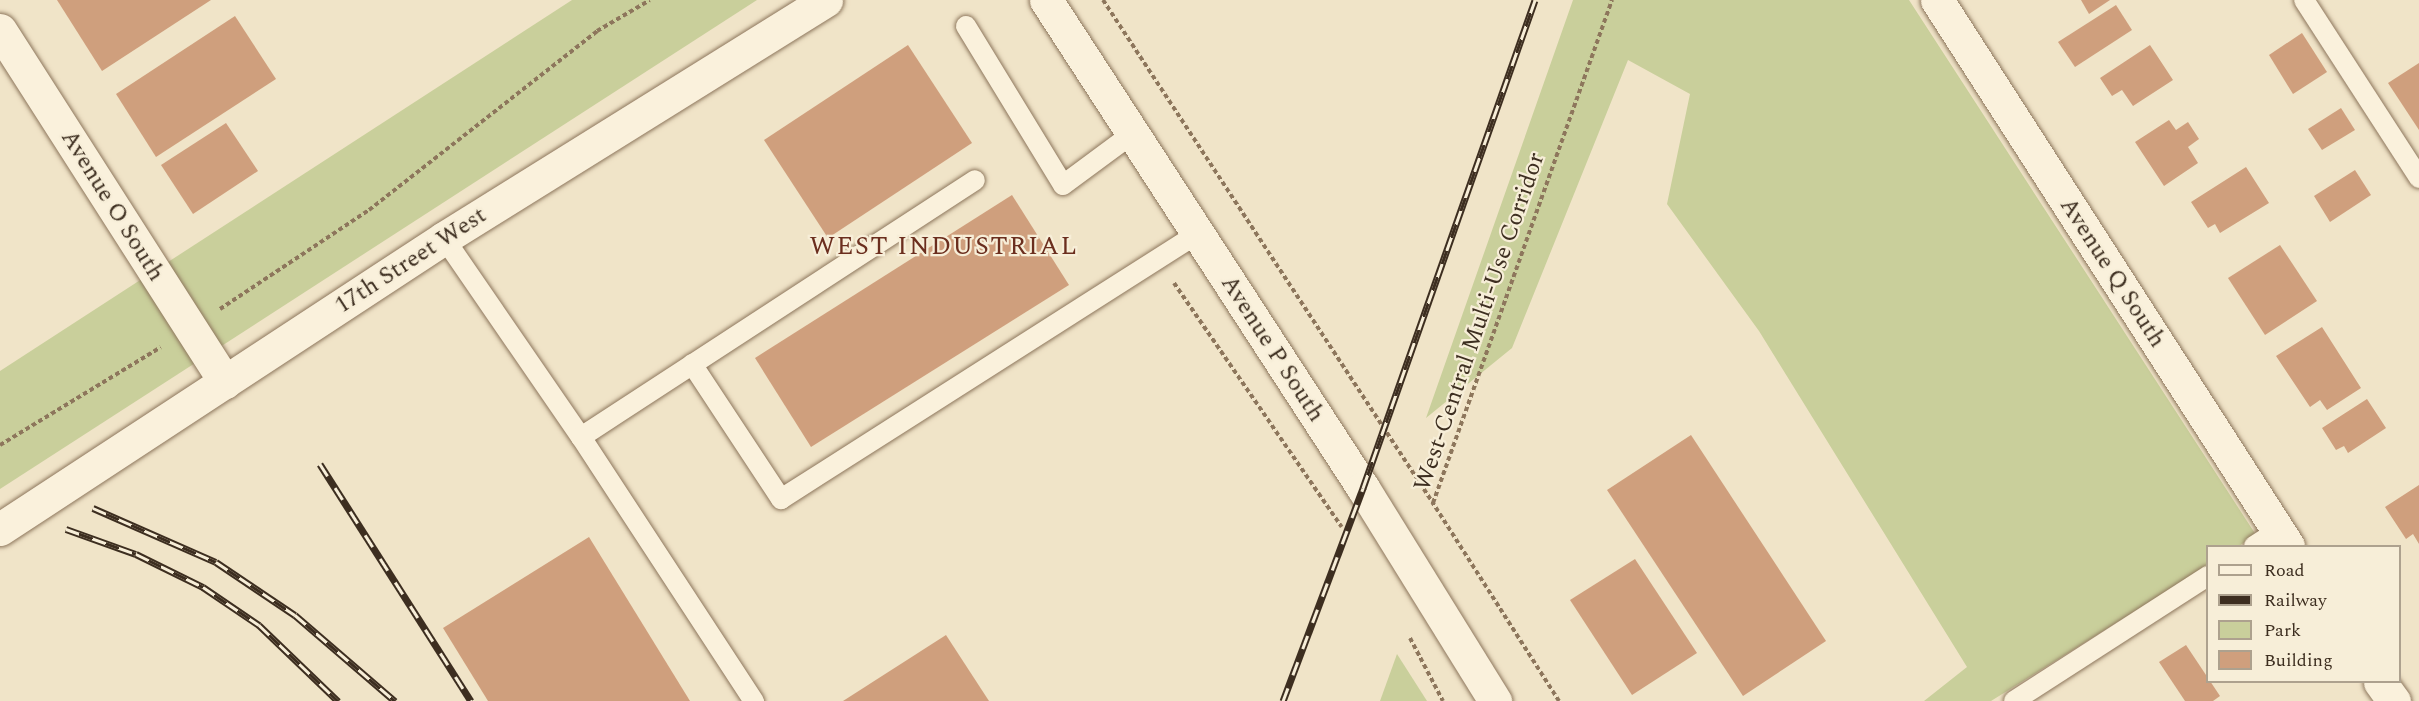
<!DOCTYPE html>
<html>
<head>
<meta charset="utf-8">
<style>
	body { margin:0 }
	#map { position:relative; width:2419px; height:701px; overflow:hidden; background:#f0e4c8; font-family:Spectral,serif }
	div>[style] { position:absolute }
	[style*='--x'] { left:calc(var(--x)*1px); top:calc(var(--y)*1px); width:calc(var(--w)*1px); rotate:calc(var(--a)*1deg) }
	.green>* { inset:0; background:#c9cf9b }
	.building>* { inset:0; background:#cf9f7d }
	.path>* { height:4px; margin-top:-2px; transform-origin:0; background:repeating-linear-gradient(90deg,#8d765c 0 4.5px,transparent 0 7.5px) }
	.roads { filter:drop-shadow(0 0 2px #8d765c) drop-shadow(0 0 2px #8d765c) }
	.lane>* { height:20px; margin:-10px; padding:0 10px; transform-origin:10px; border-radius:10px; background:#faf1dc }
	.street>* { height:33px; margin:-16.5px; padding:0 16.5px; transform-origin:16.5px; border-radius:16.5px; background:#faf1dc }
	.secondary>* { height:33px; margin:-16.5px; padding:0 16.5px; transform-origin:16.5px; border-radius:16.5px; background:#faf1dc }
	.rail>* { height:7px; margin-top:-3.5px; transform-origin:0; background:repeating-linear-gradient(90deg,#f7eed8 0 14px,#3d2e20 0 28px); box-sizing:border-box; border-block:2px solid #3d2e20 }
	span { translate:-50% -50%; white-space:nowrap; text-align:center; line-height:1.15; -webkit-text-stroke:4.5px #f7eed8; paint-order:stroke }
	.street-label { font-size:24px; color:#3d2e20 }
	.neighbourhood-label { font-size:26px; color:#6b2e1e; letter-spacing:1.5px }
	.legend { position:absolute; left:2206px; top:545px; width:195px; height:138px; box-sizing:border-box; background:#f7eed8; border:2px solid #ada18e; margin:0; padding:8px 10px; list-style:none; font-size:18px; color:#3d2e20 }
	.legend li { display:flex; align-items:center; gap:12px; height:30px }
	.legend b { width:30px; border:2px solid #ada18e }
</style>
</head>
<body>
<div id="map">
	<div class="green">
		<i style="clip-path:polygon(572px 0,757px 0,0 489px,0 371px)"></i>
		<i style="clip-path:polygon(1573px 0,1909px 0,2256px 535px,2239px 546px,2208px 546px,2207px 566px,1991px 701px,1924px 701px,1967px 667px,1759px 331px,1667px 204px,1690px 94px,1628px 60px,1512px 348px,1426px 418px)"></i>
		<i style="clip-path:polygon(1397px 654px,1427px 701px,1380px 701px)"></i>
	</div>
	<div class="building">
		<i style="clip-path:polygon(57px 0,211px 0,102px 71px)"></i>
		<i style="clip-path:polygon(2081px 0,2110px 0,2089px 14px)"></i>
		<i style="clip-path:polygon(2116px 5px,2132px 30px,2075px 67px,2058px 42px)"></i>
		<i style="clip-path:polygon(235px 16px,276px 79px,156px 157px,116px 94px)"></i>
		<i style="clip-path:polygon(2302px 33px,2327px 72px,2293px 94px,2269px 55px)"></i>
		<i style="clip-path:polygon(908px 45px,972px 143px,828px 238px,764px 140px)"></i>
		<i style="clip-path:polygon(2150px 45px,2173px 80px,2133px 106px,2122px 90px,2112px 96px,2100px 78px)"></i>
		<i style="clip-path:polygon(2419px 63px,2419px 130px,2388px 83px)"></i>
		<i style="clip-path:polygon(2341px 108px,2355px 130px,2322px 150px,2308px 129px)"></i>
		<i style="clip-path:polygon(2169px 120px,2176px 130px,2188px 122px,2199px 139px,2188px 147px,2198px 163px,2164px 186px,2135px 142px)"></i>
		<i style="clip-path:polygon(226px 123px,258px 171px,193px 214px,161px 165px)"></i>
		<i style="clip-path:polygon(2246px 167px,2269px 203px,2220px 233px,2215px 224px,2208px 228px,2191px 202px)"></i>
		<i style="clip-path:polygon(2355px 170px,2371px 195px,2330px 222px,2314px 196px)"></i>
		<i style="clip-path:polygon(1012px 195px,1069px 285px,811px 447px,755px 358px)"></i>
		<i style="clip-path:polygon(2280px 245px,2317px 301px,2265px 335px,2228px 278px)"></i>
		<i style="clip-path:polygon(2322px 327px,2361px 388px,2327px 410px,2320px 400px,2310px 407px,2276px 356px)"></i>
		<i style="clip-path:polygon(2367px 399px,2386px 428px,2348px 453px,2344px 446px,2336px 450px,2322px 428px)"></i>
		<i style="clip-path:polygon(1691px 435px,1826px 641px,1743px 696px,1607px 490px)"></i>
		<i style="clip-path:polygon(2419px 485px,2419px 544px,2413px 534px,2406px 539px,2385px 507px)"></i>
		<i style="clip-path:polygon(589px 537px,690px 701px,488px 701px,443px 628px)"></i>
		<i style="clip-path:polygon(1635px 559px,1697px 653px,1632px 695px,1570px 600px)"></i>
		<i style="clip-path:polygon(946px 635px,989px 701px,843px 701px)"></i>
		<i style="clip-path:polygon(2186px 645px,2220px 696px,2213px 701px,2185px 701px,2159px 662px)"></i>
	</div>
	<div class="path">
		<i style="--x:1103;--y:0;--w:602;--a:56.73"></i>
		<i style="--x:1174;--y:283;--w:296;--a:55.5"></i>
		<i style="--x:220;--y:309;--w:179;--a:-33.6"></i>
		<i style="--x:369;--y:210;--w:290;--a:-38.1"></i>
		<i style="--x:597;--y:31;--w:61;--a:-30.3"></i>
		<i style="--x:0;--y:445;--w:188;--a:-31.3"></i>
		<i style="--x:1410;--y:638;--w:71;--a:62.4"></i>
		<i style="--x:1559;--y:701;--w:235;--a:-122.5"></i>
		<i style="--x:1433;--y:503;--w:534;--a:-70.41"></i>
	</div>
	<div class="roads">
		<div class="lane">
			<i style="--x:2304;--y:0;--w:212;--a:57.1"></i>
			<i style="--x:966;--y:26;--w:186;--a:58.6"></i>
			<i style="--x:1063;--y:185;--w:86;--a:-36.5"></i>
			<i style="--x:444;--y:238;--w:242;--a:55.5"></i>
			<i style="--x:581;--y:437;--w:316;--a:56.8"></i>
			<i style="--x:692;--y:364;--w:162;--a:56.6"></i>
			<i style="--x:781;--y:499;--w:493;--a:-32.5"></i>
			<i style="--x:581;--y:437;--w:470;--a:-33.1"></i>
			<i style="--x:2254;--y:546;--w:27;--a:-33"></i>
			<i style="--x:2014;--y:701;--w:231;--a:-32.8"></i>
		</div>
		<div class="street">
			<i style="--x:1937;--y:0;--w:649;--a:57.26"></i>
			<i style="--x:0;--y:30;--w:418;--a:57.4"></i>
			<i style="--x:2380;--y:682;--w:24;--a:54"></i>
		</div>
		<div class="secondary">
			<i style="--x:1046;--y:0;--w:582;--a:56.99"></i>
			<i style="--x:1363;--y:488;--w:251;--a:58.2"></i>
			<i style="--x:0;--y:529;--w:531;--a:-33.24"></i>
			<i style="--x:444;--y:238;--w:450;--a:-31.9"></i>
		</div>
	</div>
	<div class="rail">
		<i style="--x:320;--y:464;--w:281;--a:57.5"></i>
		<i style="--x:93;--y:508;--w:134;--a:23.7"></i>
		<i style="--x:216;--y:562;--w:95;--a:33.9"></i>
		<i style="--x:295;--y:615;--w:132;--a:40.7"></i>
		<i style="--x:66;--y:529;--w:74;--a:19.7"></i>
		<i style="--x:136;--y:554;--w:75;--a:26.2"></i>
		<i style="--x:203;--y:587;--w:68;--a:34.2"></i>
		<i style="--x:259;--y:625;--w:110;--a:43.9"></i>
		<i style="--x:1283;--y:701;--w:228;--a:-69.4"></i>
		<i style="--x:1363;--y:488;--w:517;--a:-70.58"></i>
	</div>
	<div class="street-label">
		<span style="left:112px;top:206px;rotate:58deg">Avenue O South</span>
		<span style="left:411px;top:261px;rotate:-33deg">17th Street West</span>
		<span style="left:2112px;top:273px;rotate:57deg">Avenue Q South</span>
		<span style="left:1480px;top:322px;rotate:-71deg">West-Central Multi-Use Corridor</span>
		<span style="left:1272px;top:349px;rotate:57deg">Avenue P South</span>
	</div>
	<div class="neighbourhood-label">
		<span style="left:944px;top:247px">WEST INDUSTRIAL</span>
	</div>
	<ul class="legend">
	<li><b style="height:8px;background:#faf1dc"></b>Road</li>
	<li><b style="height:8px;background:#3d2e20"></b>Railway</li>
	<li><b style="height:16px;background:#c9cf9b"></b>Park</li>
	<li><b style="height:16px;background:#cf9f7d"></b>Building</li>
	</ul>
</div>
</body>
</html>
